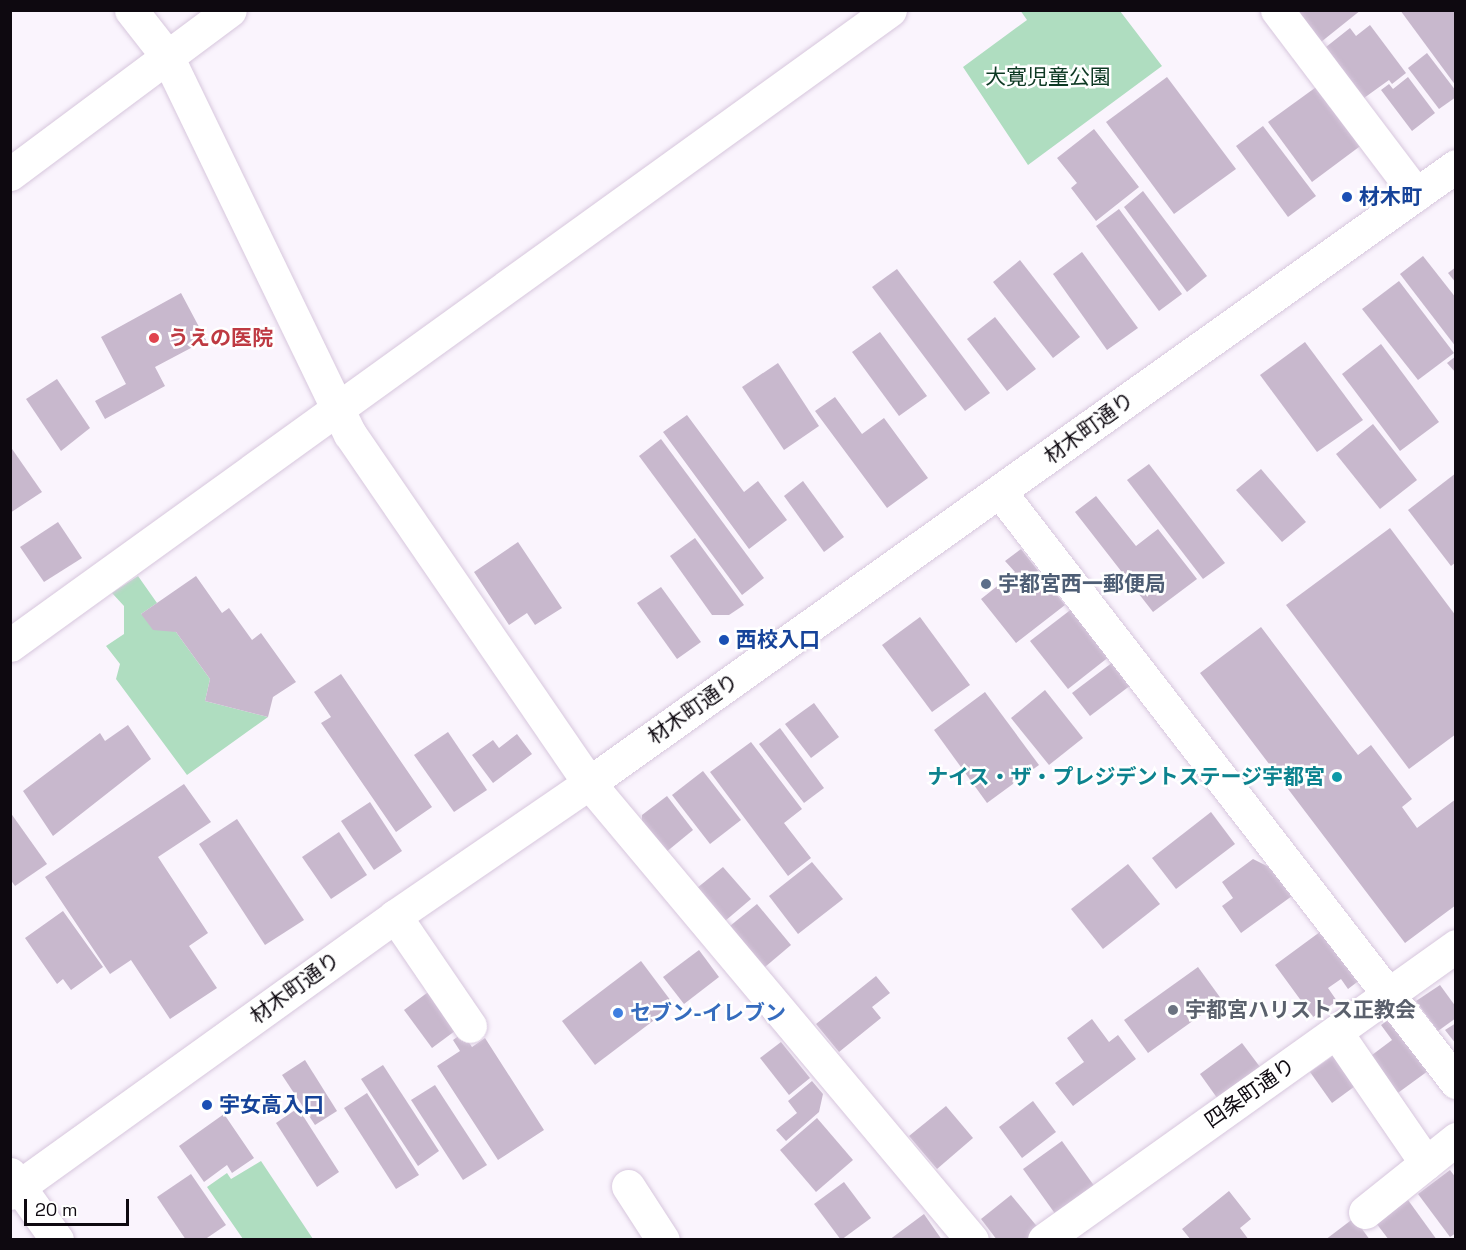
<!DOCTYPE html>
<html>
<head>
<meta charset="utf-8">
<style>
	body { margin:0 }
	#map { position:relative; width:1466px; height:1250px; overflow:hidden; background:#faf4fd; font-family:"Space Grotesk","Noto Sans JP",sans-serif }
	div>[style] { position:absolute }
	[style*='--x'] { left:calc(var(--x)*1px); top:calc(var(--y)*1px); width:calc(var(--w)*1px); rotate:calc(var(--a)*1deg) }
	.green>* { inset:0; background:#afddc0 }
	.building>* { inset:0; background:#c8b8cd }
	.roads { filter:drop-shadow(0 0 2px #d7c7dd) drop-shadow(0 0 2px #d7c7dd) }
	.minor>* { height:33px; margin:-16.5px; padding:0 16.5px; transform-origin:16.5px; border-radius:16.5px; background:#fff }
	.dots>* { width:16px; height:16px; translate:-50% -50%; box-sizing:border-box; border:3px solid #fff; border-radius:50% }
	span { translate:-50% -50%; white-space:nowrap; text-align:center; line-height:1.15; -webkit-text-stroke:5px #fff; paint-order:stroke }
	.park-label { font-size:21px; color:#0d3923 }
	.transit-label { font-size:21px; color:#164399; font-weight:700 }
	.left { translate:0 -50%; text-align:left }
	.health-label { font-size:21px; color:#be3a42; font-weight:700 }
	.street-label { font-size:21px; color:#0e0910 }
	.service-label { font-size:21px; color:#4e5e75; font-weight:700 }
	.culture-label { font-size:21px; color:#0d838f; font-weight:700 }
	.right { translate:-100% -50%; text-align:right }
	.worship-label { font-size:21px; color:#5b616d; font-weight:700 }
	.shop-label { font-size:21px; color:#366cbe; font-weight:700 }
	.frame { position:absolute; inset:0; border:12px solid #0e0910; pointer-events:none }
	.scale { position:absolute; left:24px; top:1199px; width:105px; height:27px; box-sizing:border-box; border:3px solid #0e0910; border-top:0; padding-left:8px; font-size:18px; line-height:21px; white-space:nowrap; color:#0e0910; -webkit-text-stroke:4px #fff; paint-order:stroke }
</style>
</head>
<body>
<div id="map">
	<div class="green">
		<i style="clip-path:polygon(1020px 10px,1120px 11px,1162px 66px,1028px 165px,963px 67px,1027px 20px)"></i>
		<i style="clip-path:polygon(138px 576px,157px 603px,141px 614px,176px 632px,210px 679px,205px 701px,268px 717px,187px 775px,116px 679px,120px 664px,106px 646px,124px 634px,124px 606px,112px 593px)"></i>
		<i style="clip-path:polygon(261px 1161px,313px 1239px,243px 1239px,207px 1187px,227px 1173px,231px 1179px)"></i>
	</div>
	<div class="building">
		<i style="clip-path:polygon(1297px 10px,1361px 10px,1321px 42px)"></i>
		<i style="clip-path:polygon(1400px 10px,1456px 10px,1456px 86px)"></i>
		<i style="clip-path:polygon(1370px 25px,1406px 73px,1392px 84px,1389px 80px,1364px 98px,1326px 47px,1350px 28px,1356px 36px)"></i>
		<i style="clip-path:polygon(1427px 53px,1456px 91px,1456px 97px,1439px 109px,1408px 68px)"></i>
		<i style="clip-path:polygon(1167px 77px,1236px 169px,1174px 214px,1106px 122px)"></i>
		<i style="clip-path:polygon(1408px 77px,1435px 113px,1412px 131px,1381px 90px,1389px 84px,1393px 89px)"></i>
		<i style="clip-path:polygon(1319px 85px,1363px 144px,1312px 182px,1268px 122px)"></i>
		<i style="clip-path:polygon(1263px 126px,1316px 196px,1288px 217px,1236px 146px)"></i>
		<i style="clip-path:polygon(1094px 129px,1139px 187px,1096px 221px,1071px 188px,1077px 183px,1057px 158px)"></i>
		<i style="clip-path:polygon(1143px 191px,1207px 276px,1187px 292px,1124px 207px)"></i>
		<i style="clip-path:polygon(1119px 209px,1182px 294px,1159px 311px,1096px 226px)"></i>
		<i style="clip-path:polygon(1082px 252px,1138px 328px,1107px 350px,1053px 274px)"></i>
		<i style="clip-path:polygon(1423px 256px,1456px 298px,1456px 347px,1400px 274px)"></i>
		<i style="clip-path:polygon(1020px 260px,1080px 337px,1053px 358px,993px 282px)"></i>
		<i style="clip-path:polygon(1456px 267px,1456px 283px,1448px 273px)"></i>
		<i style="clip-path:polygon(897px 269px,990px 393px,965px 411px,872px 287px)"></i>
		<i style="clip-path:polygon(1399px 281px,1454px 353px,1418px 380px,1362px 309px)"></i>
		<i style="clip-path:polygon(181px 293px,206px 340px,155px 367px,165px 386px,105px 419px,95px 401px,126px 384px,101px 337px)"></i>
		<i style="clip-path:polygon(995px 317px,1036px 369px,1007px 391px,967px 339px)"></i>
		<i style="clip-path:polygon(880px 332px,927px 396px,899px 416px,852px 352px)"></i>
		<i style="clip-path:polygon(1305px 342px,1363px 420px,1317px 452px,1260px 375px)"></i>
		<i style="clip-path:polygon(1381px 344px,1439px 422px,1400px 451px,1342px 374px)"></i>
		<i style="clip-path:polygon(1456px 356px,1456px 373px,1447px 363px)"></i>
		<i style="clip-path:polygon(778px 363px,819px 426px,784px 450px,742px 387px)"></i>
		<i style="clip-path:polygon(57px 379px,90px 428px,61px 451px,26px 399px)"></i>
		<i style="clip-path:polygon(835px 397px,862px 434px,884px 418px,928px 478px,887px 508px,815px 411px)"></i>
		<i style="clip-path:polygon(687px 415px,744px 492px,758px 481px,787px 520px,749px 549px,663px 432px)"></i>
		<i style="clip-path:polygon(1373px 424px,1417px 480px,1380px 509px,1336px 454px)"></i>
		<i style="clip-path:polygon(661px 439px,764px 578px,742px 595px,639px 456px)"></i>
		<i style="clip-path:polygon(10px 446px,42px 492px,10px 513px)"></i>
		<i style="clip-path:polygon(1149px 464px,1225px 563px,1203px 579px,1127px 480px)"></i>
		<i style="clip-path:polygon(1261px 469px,1306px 522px,1282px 542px,1236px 490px)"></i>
		<i style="clip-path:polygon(1456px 473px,1456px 562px,1451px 566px,1408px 510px)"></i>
		<i style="clip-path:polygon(803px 481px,844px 537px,824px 552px,784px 496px)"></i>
		<i style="clip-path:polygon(1096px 496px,1136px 546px,1158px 529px,1197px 579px,1153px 612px,1075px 512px)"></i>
		<i style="clip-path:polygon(58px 522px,82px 558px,44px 582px,20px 547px)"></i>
		<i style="clip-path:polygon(1390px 528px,1456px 616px,1456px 734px,1409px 769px,1286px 605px)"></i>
		<i style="clip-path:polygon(695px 538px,744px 605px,729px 615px,712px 615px,670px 556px)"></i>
		<i style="clip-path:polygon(518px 542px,562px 608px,535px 625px,527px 613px,509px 625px,474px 572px)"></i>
		<i style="clip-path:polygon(1021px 549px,1065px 605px,1016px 643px,981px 599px,1015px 572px,1005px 561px)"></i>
		<i style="clip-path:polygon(196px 576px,222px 613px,229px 608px,252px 640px,261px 633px,296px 682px,273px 697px,268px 717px,205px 701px,210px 679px,176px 632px,153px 630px,141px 614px)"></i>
		<i style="clip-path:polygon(661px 587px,701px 642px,677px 659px,637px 603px)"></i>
		<i style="clip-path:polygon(1073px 608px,1110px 656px,1068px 689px,1030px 641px)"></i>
		<i style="clip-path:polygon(920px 617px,970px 685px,932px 712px,882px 645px)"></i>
		<i style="clip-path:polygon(1261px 627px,1358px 755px,1371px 745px,1412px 799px,1402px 807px,1417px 828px,1456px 799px,1456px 905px,1405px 943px,1200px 673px)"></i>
		<i style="clip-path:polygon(1113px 662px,1131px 685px,1090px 716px,1072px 693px)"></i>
		<i style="clip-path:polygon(341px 674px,432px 807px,396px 832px,321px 723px,331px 717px,314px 692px)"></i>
		<i style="clip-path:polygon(1045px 690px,1083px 738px,1049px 765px,1011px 718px)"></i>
		<i style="clip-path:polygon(985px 692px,1039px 765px,987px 803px,934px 730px)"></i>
		<i style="clip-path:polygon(814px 703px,839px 737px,811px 758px,785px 724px)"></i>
		<i style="clip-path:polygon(128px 725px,151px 759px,53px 836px,23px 791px,100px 733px,105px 741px)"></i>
		<i style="clip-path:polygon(780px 728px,824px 788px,804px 803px,759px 744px)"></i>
		<i style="clip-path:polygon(448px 732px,487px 790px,454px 812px,414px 755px)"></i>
		<i style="clip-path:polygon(517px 734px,532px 754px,493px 783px,472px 755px,493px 740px,499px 748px)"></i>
		<i style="clip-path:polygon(751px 742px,802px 809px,784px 823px,811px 858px,788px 876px,710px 772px)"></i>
		<i style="clip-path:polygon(703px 771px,741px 820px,710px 844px,672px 795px)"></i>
		<i style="clip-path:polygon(184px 784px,211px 822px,158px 857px,208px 933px,189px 946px,217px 988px,170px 1019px,131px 960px,110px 974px,45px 877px)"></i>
		<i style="clip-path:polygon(667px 796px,693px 830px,665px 853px,642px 823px,642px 815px)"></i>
		<i style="clip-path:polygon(370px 802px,402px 851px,374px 870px,341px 821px)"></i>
		<i style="clip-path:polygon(10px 812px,47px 864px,15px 886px,10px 879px)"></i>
		<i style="clip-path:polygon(1211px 812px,1235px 844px,1176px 889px,1152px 858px)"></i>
		<i style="clip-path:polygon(237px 819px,304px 920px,265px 945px,199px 844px)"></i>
		<i style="clip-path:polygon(339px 832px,367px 875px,331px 899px,302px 857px)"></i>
		<i style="clip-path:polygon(1253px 859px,1271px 868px,1292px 896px,1241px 933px,1222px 906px,1233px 898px,1222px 882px)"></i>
		<i style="clip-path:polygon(812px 862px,843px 899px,798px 934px,769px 896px)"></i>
		<i style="clip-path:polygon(1128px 864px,1160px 904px,1103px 949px,1071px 909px)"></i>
		<i style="clip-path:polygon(723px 867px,751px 899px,725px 921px,697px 888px)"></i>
		<i style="clip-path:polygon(757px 904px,791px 945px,765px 967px,730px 926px)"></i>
		<i style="clip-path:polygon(63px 911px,103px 967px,71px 990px,63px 979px,57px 984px,25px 938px)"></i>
		<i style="clip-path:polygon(1328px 926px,1365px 976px,1348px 989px,1341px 979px,1328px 988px,1337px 1001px,1313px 1017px,1275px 965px)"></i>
		<i style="clip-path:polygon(699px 950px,719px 977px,684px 1004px,663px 977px)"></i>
		<i style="clip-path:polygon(641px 961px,674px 1005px,595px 1065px,562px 1021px)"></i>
		<i style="clip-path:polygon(1198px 967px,1222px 1000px,1148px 1053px,1124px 1020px)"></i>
		<i style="clip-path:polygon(876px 976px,890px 993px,872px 1007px,881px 1018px,839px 1052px,816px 1024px)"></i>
		<i style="clip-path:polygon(1440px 985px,1456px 1007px,1456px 1018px,1438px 1031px,1416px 1001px)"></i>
		<i style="clip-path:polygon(435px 987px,463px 1025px,432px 1048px,404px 1010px)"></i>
		<i style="clip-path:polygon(1394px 1016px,1432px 1068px,1391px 1098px,1364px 1061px,1392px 1040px,1381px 1025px)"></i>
		<i style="clip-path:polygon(1092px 1019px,1109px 1042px,1118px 1035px,1136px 1059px,1073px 1106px,1055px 1083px,1084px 1062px,1067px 1038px)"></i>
		<i style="clip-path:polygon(1456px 1023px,1456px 1044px,1445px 1030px)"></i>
		<i style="clip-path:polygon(463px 1033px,472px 1047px,485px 1038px,544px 1130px,498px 1160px,437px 1066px,460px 1051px,453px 1040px)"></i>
		<i style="clip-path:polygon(781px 1042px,810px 1078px,789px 1095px,760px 1058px)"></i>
		<i style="clip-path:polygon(1242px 1043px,1263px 1071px,1220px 1102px,1200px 1074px)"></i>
		<i style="clip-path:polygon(1340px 1051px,1362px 1081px,1332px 1103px,1310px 1072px)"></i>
		<i style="clip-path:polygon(305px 1060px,337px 1111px,315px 1125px,282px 1075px)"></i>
		<i style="clip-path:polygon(383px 1065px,439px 1151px,418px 1166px,361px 1079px)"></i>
		<i style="clip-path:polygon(812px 1081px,823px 1094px,819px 1112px,786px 1141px,776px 1130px,797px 1113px,788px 1101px)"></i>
		<i style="clip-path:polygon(435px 1085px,487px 1165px,463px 1180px,411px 1100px)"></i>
		<i style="clip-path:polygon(367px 1093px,419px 1175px,396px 1189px,344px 1108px)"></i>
		<i style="clip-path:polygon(1033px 1101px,1056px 1132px,1022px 1158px,999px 1127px)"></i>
		<i style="clip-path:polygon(946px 1106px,973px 1138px,937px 1169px,909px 1136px)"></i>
		<i style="clip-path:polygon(298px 1108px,339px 1172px,317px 1187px,276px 1123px)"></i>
		<i style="clip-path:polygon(224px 1114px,254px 1158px,232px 1173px,227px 1165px,204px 1182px,179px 1146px)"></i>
		<i style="clip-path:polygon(817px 1118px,853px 1160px,816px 1192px,780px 1150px)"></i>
		<i style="clip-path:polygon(1062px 1141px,1095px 1187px,1056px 1215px,1023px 1169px)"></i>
		<i style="clip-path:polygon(1450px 1170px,1456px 1178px,1456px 1233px,1450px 1237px,1418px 1194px)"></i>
		<i style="clip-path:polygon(191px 1174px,226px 1225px,204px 1240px,186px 1240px,157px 1197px)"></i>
		<i style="clip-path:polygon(844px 1182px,871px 1218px,841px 1240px,814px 1204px)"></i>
		<i style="clip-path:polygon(1229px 1191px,1251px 1219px,1240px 1228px,1249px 1240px,1191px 1240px,1182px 1229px)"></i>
		<i style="clip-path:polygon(1011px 1195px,1040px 1230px,1028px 1240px,997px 1240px,981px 1219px)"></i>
		<i style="clip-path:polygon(1408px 1200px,1437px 1240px,1389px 1240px,1376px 1223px)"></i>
		<i style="clip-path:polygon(924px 1214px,942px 1240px,889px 1240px)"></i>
		<i style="clip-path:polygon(1354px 1218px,1370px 1240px,1325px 1240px)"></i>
	</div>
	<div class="roads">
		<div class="minor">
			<i style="--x:131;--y:10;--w:58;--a:52"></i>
			<i style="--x:167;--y:56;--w:420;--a:64.2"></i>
			<i style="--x:350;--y:434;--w:423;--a:55.6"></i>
			<i style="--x:589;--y:783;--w:596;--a:50.03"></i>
			<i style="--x:1277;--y:10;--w:231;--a:52.9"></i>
			<i style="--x:10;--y:174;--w:274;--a:-36.7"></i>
			<i style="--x:1000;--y:492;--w:746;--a:52.3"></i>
			<i style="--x:10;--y:645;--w:1085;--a:-35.81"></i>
			<i style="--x:395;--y:916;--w:133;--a:55.7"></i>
			<i style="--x:1336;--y:1032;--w:159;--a:55.5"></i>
			<i style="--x:10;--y:1174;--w:81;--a:54.5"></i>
			<i style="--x:628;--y:1186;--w:64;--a:57.1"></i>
			<i style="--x:10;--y:1193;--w:474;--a:-35.7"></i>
			<i style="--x:395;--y:916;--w:235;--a:-34.4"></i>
			<i style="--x:589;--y:783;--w:1064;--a:-35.44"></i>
			<i style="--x:1365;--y:1212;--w:117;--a:-38.7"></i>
			<i style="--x:1044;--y:1240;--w:506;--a:-35.51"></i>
		</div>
	</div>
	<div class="dots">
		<i style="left:1347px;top:197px;background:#1a4fb4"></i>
		<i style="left:154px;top:338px;background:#e0444e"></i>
		<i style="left:986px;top:584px;background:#5c6f8a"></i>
		<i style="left:724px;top:640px;background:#1a4fb4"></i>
		<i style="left:1337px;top:777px;background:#0f9aa8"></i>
		<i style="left:1173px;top:1010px;background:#6b7280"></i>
		<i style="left:618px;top:1013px;background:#3f7fe0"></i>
		<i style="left:207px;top:1105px;background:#1a4fb4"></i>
	</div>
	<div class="park-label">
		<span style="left:1048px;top:77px">大寛児童公園</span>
	</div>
	<div class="transit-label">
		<span class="left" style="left:1359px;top:197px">材木町</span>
		<span class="left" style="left:736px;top:640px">西校入口</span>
		<span class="left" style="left:219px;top:1105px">宇女高入口</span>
	</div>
	<div class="health-label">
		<span class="left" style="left:168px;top:338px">うえの医院</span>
	</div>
	<div class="street-label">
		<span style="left:1089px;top:428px;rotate:-36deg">材木町通り</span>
		<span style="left:693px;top:709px;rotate:-35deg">材木町通り</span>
		<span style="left:295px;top:988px;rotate:-36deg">材木町通り</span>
		<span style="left:1250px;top:1093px;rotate:-35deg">四条町通り</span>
	</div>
	<div class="service-label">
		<span class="left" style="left:998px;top:584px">宇都宮西一郵便局</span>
	</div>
	<div class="culture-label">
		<span class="right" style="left:1325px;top:777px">ナイス・ザ・プレジデントステージ宇都宮</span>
	</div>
	<div class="worship-label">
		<span class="left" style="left:1185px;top:1010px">宇都宮ハリストス正教会</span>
	</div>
	<div class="shop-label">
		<span class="left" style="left:630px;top:1013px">セブン-イレブン</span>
	</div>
	<div class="frame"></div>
	<div class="scale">20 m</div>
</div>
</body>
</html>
